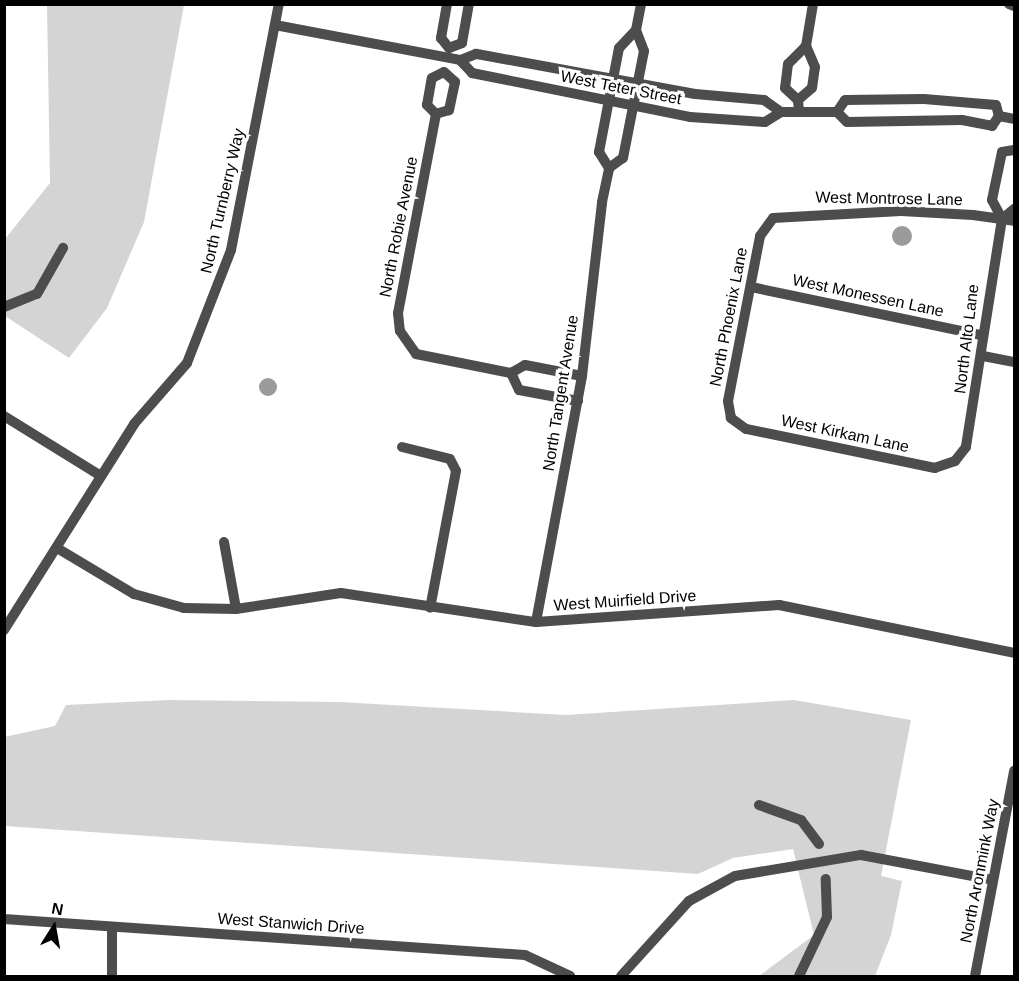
<!DOCTYPE html>
<html>
<head>
<meta charset="utf-8">
<style>
	body { margin:0 }
	#map { position:relative; width:1019px; height:981px; overflow:hidden; background:#fff; font-family:Helvetica,sans-serif }
	div>[style] { position:absolute }
	[style*='--x'] { left:calc(var(--x)*1px); top:calc(var(--y)*1px); width:calc(var(--w)*1px); rotate:calc(var(--a)*1deg) }
	.green>* { inset:0; background:#d4d4d4 }
	.water>* { inset:0; background:#9b9b9b }
	.round { border-radius:50% }
	.minor>* { height:10px; margin:-5px; padding:0 5px; transform-origin:5px; border-radius:5px; background:#4d4d4d }
	span { translate:-50% -50%; white-space:nowrap; text-align:center; line-height:1.15; -webkit-text-stroke:6px #fff; paint-order:stroke }
	.street-label { font-size:16px; color:#000 }
	.frame { position:absolute; inset:0; border:6px solid #000; pointer-events:none }
	.north { position:absolute; left:24px; top:897px; width:60px; height:60px; -webkit-text-stroke:4px #fff; paint-order:stroke; rotate:11deg; font-size:16px; font-weight:700; line-height:24px; text-align:center; color:#000 }
	.north::after { content:''; display:block; margin:auto; width:21px; height:27px; background:#000; clip-path:polygon(50% 0,100% 100%,50% 72%,0 100%) }
</style>
</head>
<body>
<div id="map">
	<div class="green">
		<i style="clip-path:polygon(47px 5px,184px 5px,144px 222px,107px 308px,69px 358px,5px 316px,5px 239px,50px 183px)"></i>
		<i style="clip-path:polygon(169px 700px,339px 702px,566px 715px,794px 700px,911px 720px,881px 876px,902px 881px,891px 935px,875px 976px,759px 976px,814px 935px,793px 849px,733px 858px,698px 874px,5px 826px,4px 737px,55px 726px,66px 705px)"></i>
	</div>
	<div class="water">
		<i class="round" style="left:892px;top:226px;width:20px;height:20px"></i>
		<i class="round" style="left:259px;top:378px;width:18px;height:18px"></i>
	</div>
	<div class="minor">
		<i style="--x:447;--y:4;--w:35;--a:100"></i>
		<i style="--x:441;--y:38;--w:13;--a:51"></i>
		<i style="--x:449;--y:48;--w:14;--a:-21"></i>
		<i style="--x:462;--y:43;--w:40;--a:-80"></i>
		<i style="--x:1009;--y:4;--w:5;--a:22"></i>
		<i style="--x:275;--y:25;--w:188;--a:10.7"></i>
		<i style="--x:636;--y:30;--w:26;--a:-79"></i>
		<i style="--x:806;--y:46;--w:43;--a:-80.5"></i>
		<i style="--x:444;--y:72;--w:15;--a:42"></i>
		<i style="--x:455;--y:82;--w:29;--a:102"></i>
		<i style="--x:449;--y:110;--w:14;--a:163"></i>
		<i style="--x:436;--y:114;--w:13;--a:-135"></i>
		<i style="--x:427;--y:105;--w:27;--a:-80"></i>
		<i style="--x:432;--y:78;--w:13;--a:-27"></i>
		<i style="--x:798;--y:100;--w:18;--a:-41"></i>
		<i style="--x:812;--y:88;--w:21;--a:-82"></i>
		<i style="--x:815;--y:67;--w:23;--a:-113"></i>
		<i style="--x:806;--y:46;--w:25;--a:135"></i>
		<i style="--x:788;--y:64;--w:24;--a:97"></i>
		<i style="--x:785;--y:88;--w:18;--a:43"></i>
		<i style="--x:798;--y:100;--w:12;--a:85"></i>
		<i style="--x:781;--y:112;--w:21;--a:-145"></i>
		<i style="--x:764;--y:100;--w:69;--a:-175"></i>
		<i style="--x:695;--y:94;--w:223;--a:-169.6"></i>
		<i style="--x:476;--y:54;--w:17;--a:159"></i>
		<i style="--x:460;--y:60;--w:18;--a:47"></i>
		<i style="--x:472;--y:73;--w:222;--a:11.4"></i>
		<i style="--x:690;--y:117;--w:75;--a:3.8"></i>
		<i style="--x:765;--y:122;--w:19;--a:-32"></i>
		<i style="--x:781;--y:112;--w:56;--a:0"></i>
		<i style="--x:837;--y:112;--w:14;--a:45"></i>
		<i style="--x:847;--y:122;--w:115;--a:-1"></i>
		<i style="--x:962;--y:120;--w:31;--a:11"></i>
		<i style="--x:992;--y:126;--w:12;--a:-55"></i>
		<i style="--x:837;--y:112;--w:14;--a:-56"></i>
		<i style="--x:845;--y:100;--w:79;--a:-0.7"></i>
		<i style="--x:924;--y:99;--w:72;--a:4.8"></i>
		<i style="--x:996;--y:105;--w:11;--a:75"></i>
		<i style="--x:436;--y:114;--w:203;--a:100.8"></i>
		<i style="--x:398;--y:313;--w:18;--a:84"></i>
		<i style="--x:400;--y:331;--w:28;--a:55"></i>
		<i style="--x:416;--y:354;--w:97;--a:11.3"></i>
		<i style="--x:999;--y:116;--w:15;--a:11"></i>
		<i style="--x:1014;--y:150;--w:12;--a:171"></i>
		<i style="--x:1002;--y:152;--w:49;--a:101.8"></i>
		<i style="--x:992;--y:200;--w:21;--a:62"></i>
		<i style="--x:1002;--y:219;--w:16;--a:-40"></i>
		<i style="--x:1002;--y:219;--w:231;--a:99"></i>
		<i style="--x:966;--y:447;--w:18;--a:128"></i>
		<i style="--x:955;--y:461;--w:21;--a:161"></i>
		<i style="--x:935;--y:468;--w:193;--a:-168.3"></i>
		<i style="--x:746;--y:429;--w:19;--a:-144"></i>
		<i style="--x:731;--y:418;--w:17;--a:-100"></i>
		<i style="--x:728;--y:401;--w:168;--a:-79"></i>
		<i style="--x:760;--y:236;--w:22;--a:-54"></i>
		<i style="--x:773;--y:218;--w:128;--a:-3.1"></i>
		<i style="--x:901;--y:211;--w:72;--a:3.2"></i>
		<i style="--x:973;--y:215;--w:29;--a:8"></i>
		<i style="--x:1002;--y:219;--w:12;--a:9"></i>
		<i style="--x:751;--y:287;--w:234;--a:11.8"></i>
		<i style="--x:4;--y:307;--w:35;--a:-22"></i>
		<i style="--x:37;--y:294;--w:53;--a:-60.5"></i>
		<i style="--x:983;--y:356;--w:32;--a:11"></i>
		<i style="--x:578;--y:401;--w:60;--a:-169.4"></i>
		<i style="--x:519;--y:390;--w:19;--a:-115"></i>
		<i style="--x:511;--y:373;--w:16;--a:-30"></i>
		<i style="--x:525;--y:365;--w:58;--a:10.9"></i>
		<i style="--x:4;--y:416;--w:114;--a:31.7"></i>
		<i style="--x:402;--y:447;--w:49;--a:14"></i>
		<i style="--x:450;--y:459;--w:13;--a:63"></i>
		<i style="--x:456;--y:471;--w:139;--a:100.7"></i>
		<i style="--x:224;--y:542;--w:68;--a:79.8"></i>
		<i style="--x:57;--y:548;--w:90;--a:30.9"></i>
		<i style="--x:134;--y:594;--w:52;--a:15.6"></i>
		<i style="--x:184;--y:608;--w:52;--a:1.1"></i>
		<i style="--x:236;--y:609;--w:106;--a:-8.7"></i>
		<i style="--x:341;--y:593;--w:197;--a:8.5"></i>
		<i style="--x:536;--y:622;--w:244;--a:-4"></i>
		<i style="--x:779;--y:605;--w:240;--a:11.5"></i>
		<i style="--x:536;--y:622;--w:250;--a:-79.4"></i>
		<i style="--x:582;--y:376;--w:175;--a:-83.4"></i>
		<i style="--x:602;--y:202;--w:35;--a:-78"></i>
		<i style="--x:609;--y:168;--w:17;--a:-36"></i>
		<i style="--x:623;--y:158;--w:109;--a:-78.9"></i>
		<i style="--x:644;--y:51;--w:22;--a:-111"></i>
		<i style="--x:636;--y:30;--w:25;--a:133"></i>
		<i style="--x:619;--y:48;--w:106;--a:100.9"></i>
		<i style="--x:599;--y:152;--w:19;--a:58"></i>
		<i style="--x:4;--y:630;--w:244;--a:-57.7"></i>
		<i style="--x:134;--y:424;--w:81;--a:-49"></i>
		<i style="--x:187;--y:363;--w:121;--a:-68.7"></i>
		<i style="--x:231;--y:250;--w:251;--a:-79"></i>
		<i style="--x:759;--y:805;--w:45;--a:19.7"></i>
		<i style="--x:801;--y:820;--w:30;--a:53"></i>
		<i style="--x:4;--y:919;--w:522;--a:3.95"></i>
		<i style="--x:525;--y:955;--w:50;--a:25"></i>
		<i style="--x:112;--y:976;--w:49;--a:-90"></i>
		<i style="--x:621;--y:976;--w:101;--a:-47.8"></i>
		<i style="--x:689;--y:901;--w:52;--a:-28.5"></i>
		<i style="--x:735;--y:876;--w:128;--a:-9.5"></i>
		<i style="--x:861;--y:855;--w:134;--a:10.7"></i>
		<i style="--x:799;--y:976;--w:65;--a:-64.6"></i>
		<i style="--x:827;--y:917;--w:38;--a:-92"></i>
		<i style="--x:975;--y:976;--w:209;--a:-79.2"></i>
	</div>
	<div class="street-label">
		<span style="left:621px;top:88px;rotate:11deg">West Teter Street</span>
		<span style="left:889px;top:199px;rotate:1deg">West Montrose Lane</span>
		<span style="left:223px;top:201px;rotate:-77deg">North Turnberry Way</span>
		<span style="left:399px;top:227px;rotate:-79deg">North Robie Avenue</span>
		<span style="left:868px;top:296px;rotate:12deg">West Monessen Lane</span>
		<span style="left:729px;top:317px;rotate:-79deg">North Phoenix Lane</span>
		<span style="left:967px;top:339px;rotate:-83deg">North Alto Lane</span>
		<span style="left:561px;top:393px;rotate:-81deg">North Tangent Avenue</span>
		<span style="left:845px;top:434px;rotate:12deg">West Kirkam Lane</span>
		<span style="left:625px;top:601px;rotate:-4deg">West Muirfield Drive</span>
		<span style="left:980px;top:871px;rotate:-79deg">North Aronmink Way</span>
		<span style="left:291px;top:924px;rotate:4deg">West Stanwich Drive</span>
	</div>
	<div class="frame"></div>
	<div class="north">N</div>
</div>
</body>
</html>
